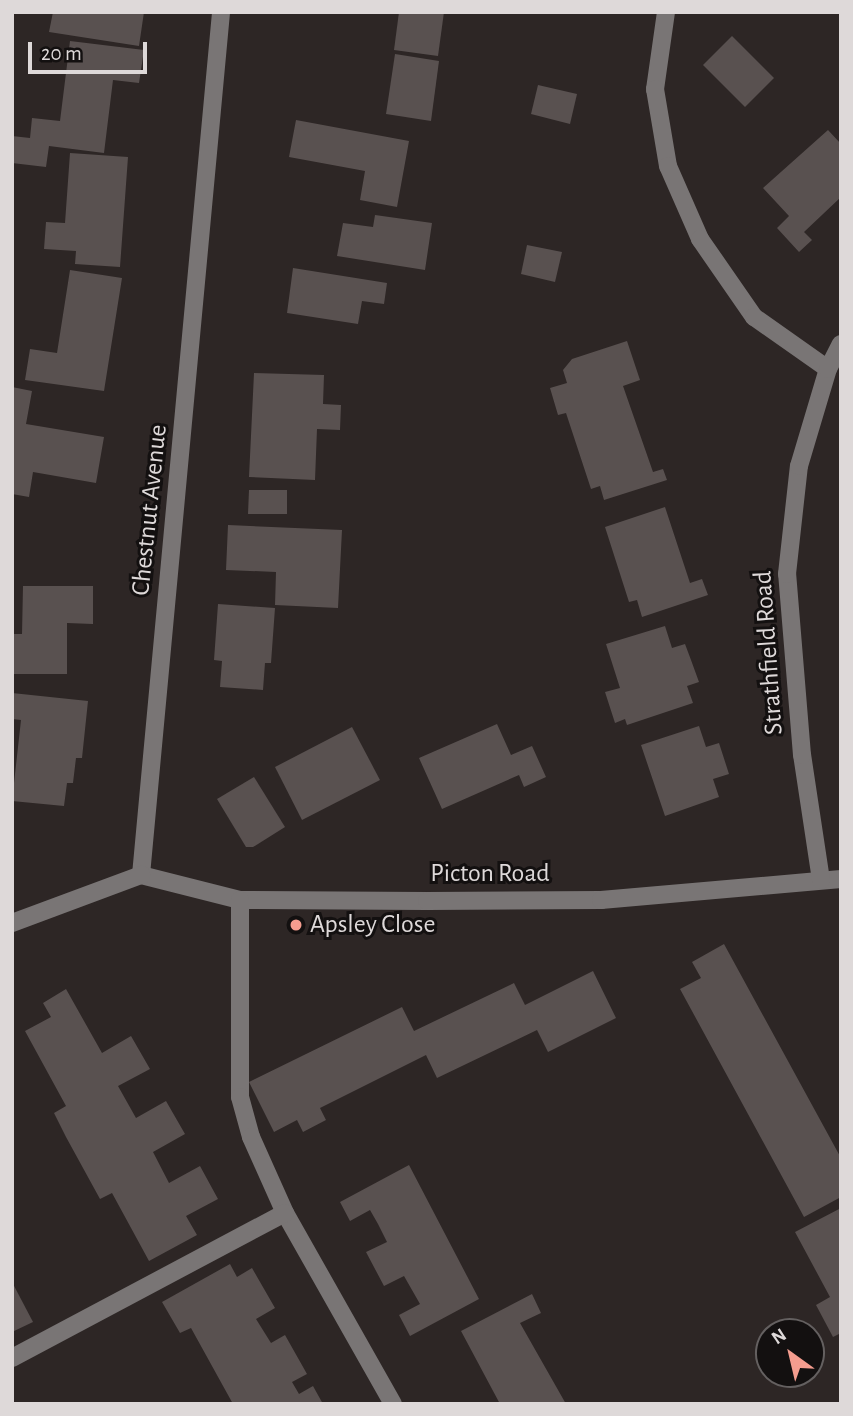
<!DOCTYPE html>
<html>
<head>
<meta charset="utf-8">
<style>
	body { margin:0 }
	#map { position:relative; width:853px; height:1416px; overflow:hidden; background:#2d2625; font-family:"Alegreya Sans",sans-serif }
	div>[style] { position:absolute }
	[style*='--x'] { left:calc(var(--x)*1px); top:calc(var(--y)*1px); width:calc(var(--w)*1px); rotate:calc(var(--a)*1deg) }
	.building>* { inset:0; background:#595150 }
	.minor>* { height:18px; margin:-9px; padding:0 9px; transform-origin:9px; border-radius:9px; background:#797575 }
	.dots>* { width:19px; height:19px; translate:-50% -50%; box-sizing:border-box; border:4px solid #131010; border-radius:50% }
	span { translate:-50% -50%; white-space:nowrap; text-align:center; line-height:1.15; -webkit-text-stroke:6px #131010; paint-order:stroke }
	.street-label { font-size:26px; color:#ded9d9 }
	.poi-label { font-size:26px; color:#ded9d9 }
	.left { translate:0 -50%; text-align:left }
	.frame { position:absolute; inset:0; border:14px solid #ded9d9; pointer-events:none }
	.north { position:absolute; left:755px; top:1318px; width:70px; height:70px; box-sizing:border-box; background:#131010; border:2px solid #646060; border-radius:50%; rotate:326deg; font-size:19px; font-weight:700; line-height:28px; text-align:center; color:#ded9d9 }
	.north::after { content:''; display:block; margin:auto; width:24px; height:32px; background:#f59d8f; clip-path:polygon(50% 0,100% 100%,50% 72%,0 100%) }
	.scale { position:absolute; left:28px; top:42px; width:119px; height:32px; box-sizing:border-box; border:4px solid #ded9d9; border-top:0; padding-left:9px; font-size:21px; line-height:24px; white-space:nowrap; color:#ded9d9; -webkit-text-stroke:5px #131010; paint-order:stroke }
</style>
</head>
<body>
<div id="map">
	<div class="building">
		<i style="clip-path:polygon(53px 12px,144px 12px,139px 46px,49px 32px)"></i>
		<i style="clip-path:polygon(399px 12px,444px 12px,438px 56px,394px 50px)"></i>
		<i style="clip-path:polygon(732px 36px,774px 78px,745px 107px,703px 65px)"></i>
		<i style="clip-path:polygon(70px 41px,144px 50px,139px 83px,113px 80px,104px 153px,49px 146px,46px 167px,12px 163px,12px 136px,30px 138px,32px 118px,60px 121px)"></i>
		<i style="clip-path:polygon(395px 54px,439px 61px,431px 121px,386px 114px)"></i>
		<i style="clip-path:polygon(538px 85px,577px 94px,570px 124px,531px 114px)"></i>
		<i style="clip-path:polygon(296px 120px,409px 141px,397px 207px,360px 200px,365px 171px,289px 157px)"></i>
		<i style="clip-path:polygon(828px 130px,841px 144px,841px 197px,804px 232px,812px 240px,799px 252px,777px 228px,789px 216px,763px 188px)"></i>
		<i style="clip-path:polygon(70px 153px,128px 157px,120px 267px,75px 264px,76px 251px,44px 249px,46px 222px,65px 223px)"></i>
		<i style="clip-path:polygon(375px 215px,432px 223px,425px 270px,337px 256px,343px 223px,373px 227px)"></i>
		<i style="clip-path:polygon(527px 245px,562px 252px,555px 282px,521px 274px)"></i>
		<i style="clip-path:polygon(293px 268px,387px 283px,384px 304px,362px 301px,358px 324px,287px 313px)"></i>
		<i style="clip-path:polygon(70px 270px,122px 278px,104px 391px,25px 380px,30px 349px,57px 353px)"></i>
		<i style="clip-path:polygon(627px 341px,640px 380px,623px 386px,653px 472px,663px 469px,667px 480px,604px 500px,600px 486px,591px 489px,566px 413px,558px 415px,550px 388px,567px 383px,563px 370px,572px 359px)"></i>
		<i style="clip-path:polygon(254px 373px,324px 375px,323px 404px,341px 405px,340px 430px,317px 429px,315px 480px,249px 477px)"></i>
		<i style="clip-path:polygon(12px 387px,32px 391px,26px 424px,104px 437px,96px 483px,33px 472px,29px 497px,12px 494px)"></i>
		<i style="clip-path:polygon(249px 490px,287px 490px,287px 514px,248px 514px)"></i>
		<i style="clip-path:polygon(665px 507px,690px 583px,702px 579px,708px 595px,642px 617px,637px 600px,629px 602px,605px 527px)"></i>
		<i style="clip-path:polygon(228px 525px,342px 530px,338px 608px,275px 605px,276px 572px,226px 570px)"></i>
		<i style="clip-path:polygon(23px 586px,93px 586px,93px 624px,67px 623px,67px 674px,12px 674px,12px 634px,22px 634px)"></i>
		<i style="clip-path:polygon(218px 604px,275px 608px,271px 663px,265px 663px,263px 690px,220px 687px,222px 661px,214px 660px)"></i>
		<i style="clip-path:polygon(665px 626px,672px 648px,685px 644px,691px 660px,699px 682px,687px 686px,693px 703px,627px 725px,625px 719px,615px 723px,605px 692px,620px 688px,606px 644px)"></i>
		<i style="clip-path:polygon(12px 693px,88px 701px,82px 758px,76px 758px,73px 783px,67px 783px,64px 806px,12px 801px,21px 720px,12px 719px)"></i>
		<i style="clip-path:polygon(497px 724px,511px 755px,532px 746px,546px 777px,524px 787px,519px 775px,442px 809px,419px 758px)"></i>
		<i style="clip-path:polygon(699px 726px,706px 747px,719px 743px,729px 774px,713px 779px,719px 797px,665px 816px,641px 745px)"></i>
		<i style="clip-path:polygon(352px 727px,380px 780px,302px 820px,275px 767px)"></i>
		<i style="clip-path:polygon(254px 777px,285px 827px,253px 847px,246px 847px,217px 799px)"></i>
		<i style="clip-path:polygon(724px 944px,841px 1158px,841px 1197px,804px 1217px,680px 989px,701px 978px,692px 962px)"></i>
		<i style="clip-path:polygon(593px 971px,616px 1018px,548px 1052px,537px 1030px,437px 1078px,426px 1055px,320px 1108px,326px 1120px,303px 1132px,297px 1120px,274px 1132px,249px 1082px,402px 1007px,414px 1031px,514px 983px,525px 1005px)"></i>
		<i style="clip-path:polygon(66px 989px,102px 1053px,131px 1036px,150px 1069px,118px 1086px,136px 1118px,166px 1101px,185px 1134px,153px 1152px,169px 1183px,200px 1166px,218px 1199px,186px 1216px,197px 1235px,149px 1261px,112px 1193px,100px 1199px,66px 1137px,54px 1113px,66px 1106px,25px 1031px,51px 1017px,43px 1003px)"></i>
		<i style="clip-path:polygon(409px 1165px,479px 1299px,410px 1336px,399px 1315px,420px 1304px,404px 1276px,384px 1286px,366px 1252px,387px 1242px,378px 1224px,370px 1210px,350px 1221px,340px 1202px)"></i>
		<i style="clip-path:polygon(841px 1208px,841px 1333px,833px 1337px,816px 1305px,830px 1297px,795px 1232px)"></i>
		<i style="clip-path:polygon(230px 1264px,237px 1277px,252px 1268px,275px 1308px,256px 1319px,271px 1343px,285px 1335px,307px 1374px,292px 1382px,299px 1394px,313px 1386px,323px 1404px,233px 1404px,191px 1328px,180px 1333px,162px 1302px)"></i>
		<i style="clip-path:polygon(12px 1282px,33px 1322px,12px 1332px)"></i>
		<i style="clip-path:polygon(532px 1294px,541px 1313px,520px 1323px,566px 1404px,500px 1404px,461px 1331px)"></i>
	</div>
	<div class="minor">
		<i style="--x:666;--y:12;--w:78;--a:98.1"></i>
		<i style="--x:655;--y:89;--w:78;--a:80.4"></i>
		<i style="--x:668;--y:166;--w:80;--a:66.3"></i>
		<i style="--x:700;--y:239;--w:95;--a:55.3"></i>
		<i style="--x:754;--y:317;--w:90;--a:35.1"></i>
		<i style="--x:141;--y:875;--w:867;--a:-84.7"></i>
		<i style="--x:141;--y:875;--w:102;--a:14.2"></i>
		<i style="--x:240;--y:900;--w:187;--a:0.3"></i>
		<i style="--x:427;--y:901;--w:174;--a:-0.3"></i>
		<i style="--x:601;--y:900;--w:241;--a:-5"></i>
		<i style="--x:821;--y:880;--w:126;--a:-98.6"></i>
		<i style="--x:802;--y:755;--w:182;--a:-94.7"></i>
		<i style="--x:787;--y:574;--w:109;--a:-83.7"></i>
		<i style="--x:799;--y:466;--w:101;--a:-73.4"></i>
		<i style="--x:828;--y:369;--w:28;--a:-63"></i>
		<i style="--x:240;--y:900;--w:197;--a:90"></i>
		<i style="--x:240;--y:1097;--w:41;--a:74.6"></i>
		<i style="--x:251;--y:1137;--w:83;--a:65.9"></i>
		<i style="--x:285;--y:1213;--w:219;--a:60.5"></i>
		<i style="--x:12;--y:923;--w:138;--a:-20.4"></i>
		<i style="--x:12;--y:1358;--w:309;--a:-28"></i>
	</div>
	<div class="dots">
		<i style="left:296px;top:925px;background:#f59d8f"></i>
	</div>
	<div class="street-label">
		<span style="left:150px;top:510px;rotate:-84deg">Chestnut Avenue</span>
		<span style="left:769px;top:653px;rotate:-94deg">Strathfield Road</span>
		<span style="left:490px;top:874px">Picton Road</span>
	</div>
	<div class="poi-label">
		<span class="left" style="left:310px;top:925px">Apsley Close</span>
	</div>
	<div class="frame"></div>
	<div class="north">N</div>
	<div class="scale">20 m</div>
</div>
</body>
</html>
